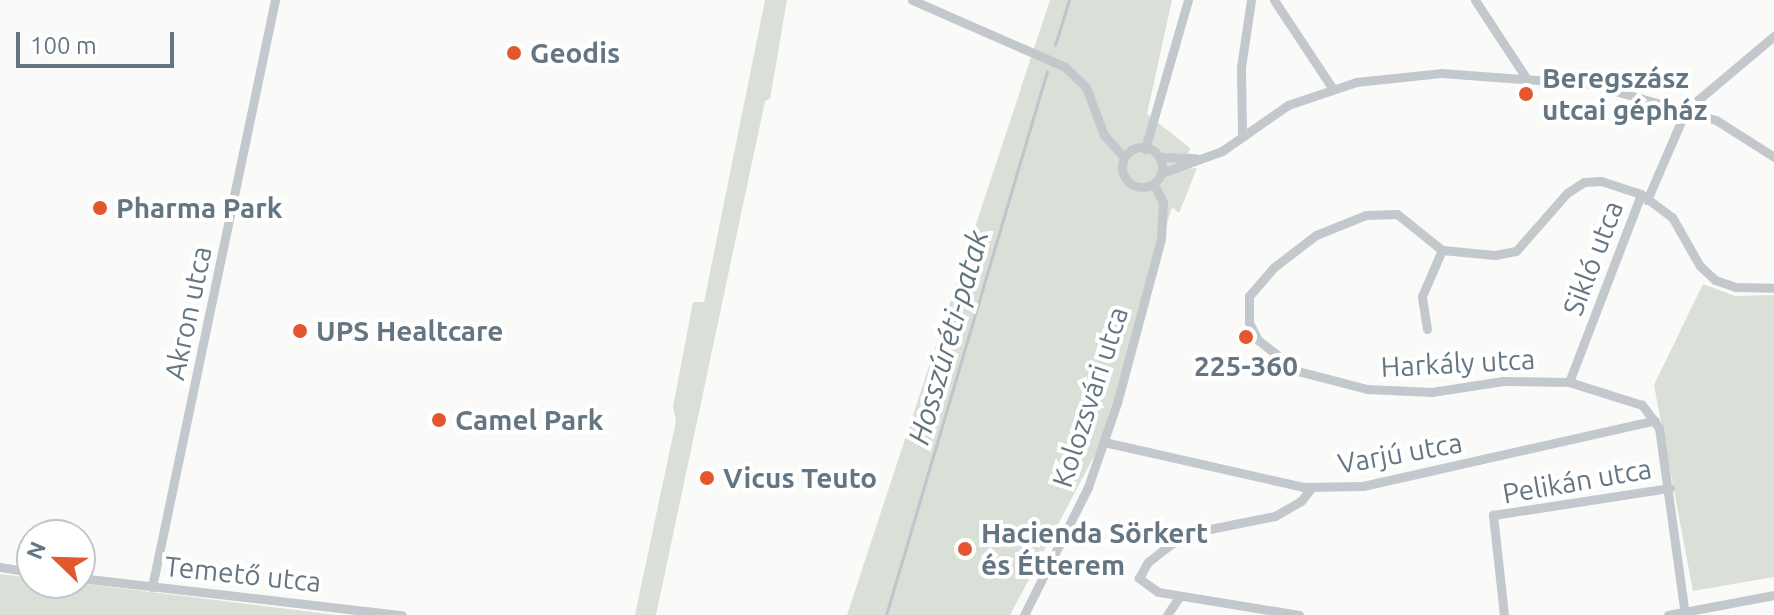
<!DOCTYPE html>
<html>
<head>
<meta charset="utf-8">
<style>
	body { margin:0 }
	#map { position:relative; width:1774px; height:615px; overflow:hidden; background:#fafaf8; font-family:Ubuntu,sans-serif }
	div>[style] { position:absolute }
	[style*='--x'] { left:calc(var(--x)*1px); top:calc(var(--y)*1px); width:calc(var(--w)*1px); rotate:calc(var(--a)*1deg) }
	.green>* { inset:0; background:#dadfd7 }
	.stream>* { height:3px; margin:-1.5px; padding:0 1.5px; transform-origin:1.5px; border-radius:1.5px; background:#bbc7cb }
	.minor>* { height:9px; margin:-4.5px; padding:0 4.5px; transform-origin:4.5px; border-radius:4.5px; background:#c3c8cc }
	.minor>.ring { margin:-4.5px; padding:0; box-sizing:content-box; background:none; border:9px solid #c3c8cc; border-radius:50% }
	.dots>* { width:22px; height:22px; translate:-50% -50%; box-sizing:border-box; border:4px solid #fff; border-radius:50% }
	span { translate:-50% -50%; white-space:nowrap; text-align:center; line-height:1.15; -webkit-text-stroke:8px #fff; paint-order:stroke }
	.poi-label { font-size:28px; color:#657683; font-weight:700 }
	.left { translate:0 -50%; text-align:left }
	.street-label { font-size:28px; color:#657683 }
	.water-label { font-size:30px; color:#60757c; font-style:italic }
	.north { position:absolute; left:16px; top:519px; width:80px; height:80px; box-sizing:border-box; background:#fff; border:2px solid #c1c8cd; border-radius:50%; rotate:293deg; font-size:22px; font-weight:700; line-height:32px; text-align:center; color:#657683 }
	.north::after { content:''; display:block; margin:auto; width:28px; height:36px; background:#e4572e; clip-path:polygon(50% 0,100% 100%,50% 72%,0 100%) }
	.scale { position:absolute; left:16px; top:32px; width:158px; height:36px; box-sizing:border-box; border:4px solid #657683; border-top:0; padding-left:10px; font-size:24px; line-height:28px; white-space:nowrap; color:#657683; -webkit-text-stroke:6px #fff; paint-order:stroke }
</style>
</head>
<body>
<div id="map">
	<div class="green">
		<i style="clip-path:polygon(765px 0,787px 0,770px 99px,765px 101px,656px 615px,635px 615px,676px 421px,673px 407px,693px 302px,704px 302px)"></i>
		<i style="clip-path:polygon(1050px 0,1172px 0,1147px 114px,1190px 148px,1183px 169px,1197px 168px,1179px 213px,1172px 207px,1100px 445px,1010px 615px,847px 615px)"></i>
		<i style="clip-path:polygon(1703px 284px,1735px 296px,1774px 295px,1774px 577px,1693px 591px,1654px 385px)"></i>
		<i style="clip-path:polygon(0 574px,32px 578px,32px 583px,78px 583px,337px 615px,0 615px)"></i>
	</div>
	<div class="stream">
		<i style="--x:1055;--y:45;--w:47;--a:-72.7"></i>
		<i style="--x:886;--y:615;--w:567;--a:-73.51"></i>
	</div>
	<div class="minor">
		<i style="--x:912;--y:0;--w:167;--a:23.6"></i>
		<i style="--x:1065;--y:67;--w:29;--a:44"></i>
		<i style="--x:1086;--y:87;--w:51;--a:69.4"></i>
		<i style="--x:1104;--y:135;--w:28;--a:48"></i>
		<i style="--x:1274;--y:0;--w:107;--a:56.5"></i>
		<i style="--x:1475;--y:0;--w:91;--a:56.7"></i>
		<i style="--x:1242;--y:133;--w:66;--a:-90.9"></i>
		<i style="--x:1241;--y:67;--w:68;--a:-81.5"></i>
		<i class="ring" style="left:1122px;top:147px;width:31px;height:31px"></i>
		<i style="--x:1145;--y:149;--w:155;--a:-73.9"></i>
		<i style="--x:1160;--y:157;--w:36;--a:2"></i>
		<i style="--x:1164;--y:172;--w:62;--a:-19.9"></i>
		<i style="--x:1222;--y:151;--w:80;--a:-34.9"></i>
		<i style="--x:1288;--y:105;--w:72;--a:-18.7"></i>
		<i style="--x:1356;--y:82;--w:85;--a:-6"></i>
		<i style="--x:1441;--y:73;--w:150;--a:4.2"></i>
		<i style="--x:1591;--y:84;--w:130;--a:16.1"></i>
		<i style="--x:1716;--y:120;--w:69;--a:32.5"></i>
		<i style="--x:1647;--y:200;--w:98;--a:-66.6"></i>
		<i style="--x:1686;--y:110;--w:115;--a:-40.1"></i>
		<i style="--x:1427;--y:329;--w:33;--a:-99"></i>
		<i style="--x:1422;--y:296;--w:50;--a:-66.5"></i>
		<i style="--x:1569;--y:382;--w:201;--a:-69"></i>
		<i style="--x:1104;--y:442;--w:204;--a:12.7"></i>
		<i style="--x:1303;--y:487;--w:60;--a:-1"></i>
		<i style="--x:1363;--y:486;--w:299;--a:-12.7"></i>
		<i style="--x:0;--y:567;--w:32;--a:9"></i>
		<i style="--x:80;--y:578;--w:324;--a:6.6"></i>
		<i style="--x:152;--y:587;--w:600;--a:-78.17"></i>
		<i style="--x:1024;--y:615;--w:143;--a:-63.4"></i>
		<i style="--x:1088;--y:487;--w:89;--a:-71"></i>
		<i style="--x:1117;--y:403;--w:170;--a:-75"></i>
		<i style="--x:1161;--y:239;--w:37;--a:-87"></i>
		<i style="--x:1163;--y:202;--w:20;--a:-117"></i>
		<i style="--x:1167;--y:615;--w:23;--a:-56"></i>
		<i style="--x:1299;--y:615;--w:143;--a:-170.7"></i>
		<i style="--x:1158;--y:592;--w:24;--a:-144"></i>
		<i style="--x:1139;--y:578;--w:18;--a:-61"></i>
		<i style="--x:1148;--y:562;--w:29;--a:-38"></i>
		<i style="--x:1171;--y:544;--w:37;--a:-22"></i>
		<i style="--x:1205;--y:530;--w:71;--a:-11.3"></i>
		<i style="--x:1275;--y:516;--w:30;--a:-30"></i>
		<i style="--x:1301;--y:501;--w:16;--a:-52"></i>
		<i style="--x:1504;--y:615;--w:101;--a:-96.3"></i>
		<i style="--x:1493;--y:515;--w:179;--a:-8.7"></i>
		<i style="--x:1668;--y:615;--w:108;--a:-10.7"></i>
		<i style="--x:1685;--y:615;--w:189;--a:-97.9"></i>
		<i style="--x:1659;--y:428;--w:29;--a:-126"></i>
		<i style="--x:1642;--y:405;--w:77;--a:-162.5"></i>
		<i style="--x:1569;--y:382;--w:66;--a:-179.1"></i>
		<i style="--x:1503;--y:381;--w:72;--a:171.2"></i>
		<i style="--x:1432;--y:392;--w:65;--a:-177.4"></i>
		<i style="--x:1367;--y:389;--w:71;--a:-165.4"></i>
		<i style="--x:1298;--y:371;--w:51;--a:-142.2"></i>
		<i style="--x:1258;--y:340;--w:20;--a:-117"></i>
		<i style="--x:1249;--y:322;--w:26;--a:-90"></i>
		<i style="--x:1249;--y:296;--w:37;--a:-49"></i>
		<i style="--x:1273;--y:268;--w:54;--a:-37.5"></i>
		<i style="--x:1316;--y:235;--w:54;--a:-21.8"></i>
		<i style="--x:1366;--y:215;--w:31;--a:-2"></i>
		<i style="--x:1397;--y:214;--w:58;--a:38.7"></i>
		<i style="--x:1442;--y:250;--w:53;--a:5.4"></i>
		<i style="--x:1495;--y:255;--w:21;--a:-11"></i>
		<i style="--x:1516;--y:251;--w:77;--a:-48.7"></i>
		<i style="--x:1567;--y:193;--w:20;--a:-33"></i>
		<i style="--x:1584;--y:182;--w:17;--a:-3"></i>
		<i style="--x:1601;--y:181;--w:42;--a:18"></i>
		<i style="--x:1641;--y:194;--w:39;--a:37"></i>
		<i style="--x:1672;--y:217;--w:56;--a:60.3"></i>
		<i style="--x:1700;--y:266;--w:21;--a:43"></i>
		<i style="--x:1715;--y:280;--w:21;--a:19"></i>
		<i style="--x:1735;--y:287;--w:39;--a:1"></i>
	</div>
	<div class="dots">
		<i style="left:514px;top:53px;background:#e4572e"></i>
		<i style="left:1526px;top:94px;background:#e4572e"></i>
		<i style="left:100px;top:208px;background:#e4572e"></i>
		<i style="left:300px;top:331px;background:#e4572e"></i>
		<i style="left:1246px;top:337px;background:#e4572e"></i>
		<i style="left:439px;top:420px;background:#e4572e"></i>
		<i style="left:707px;top:478px;background:#e4572e"></i>
		<i style="left:965px;top:549px;background:#e4572e"></i>
	</div>
	<div class="poi-label">
		<span class="left" style="left:530px;top:53px">Geodis</span>
		<span class="left" style="left:1542px;top:94px">Beregszász<br>utcai gépház</span>
		<span class="left" style="left:116px;top:208px">Pharma Park</span>
		<span class="left" style="left:316px;top:331px">UPS Healtcare</span>
		<span style="left:1246px;top:366px">225-360</span>
		<span class="left" style="left:455px;top:420px">Camel Park</span>
		<span class="left" style="left:723px;top:478px">Vicus Teuto</span>
		<span class="left" style="left:981px;top:549px">Hacienda Sörkert<br>és Étterem</span>
	</div>
	<div class="street-label">
		<span style="left:1593px;top:258px;rotate:-69deg">Sikló utca</span>
		<span style="left:188px;top:313px;rotate:-78deg">Akron utca</span>
		<span style="left:1458px;top:363px;rotate:-3deg">Harkály utca</span>
		<span style="left:1090px;top:397px;rotate:-72deg">Kolozsvári utca</span>
		<span style="left:1400px;top:453px;rotate:-10deg">Varjú utca</span>
		<span style="left:1577px;top:481px;rotate:-10deg">Pelikán utca</span>
		<span style="left:243px;top:574px;rotate:6deg">Temető utca</span>
	</div>
	<div class="water-label">
		<span style="left:948px;top:337px;rotate:-74deg">Hosszúréti-patak</span>
	</div>
	<div class="north">N</div>
	<div class="scale">100 m</div>
</div>
</body>
</html>
